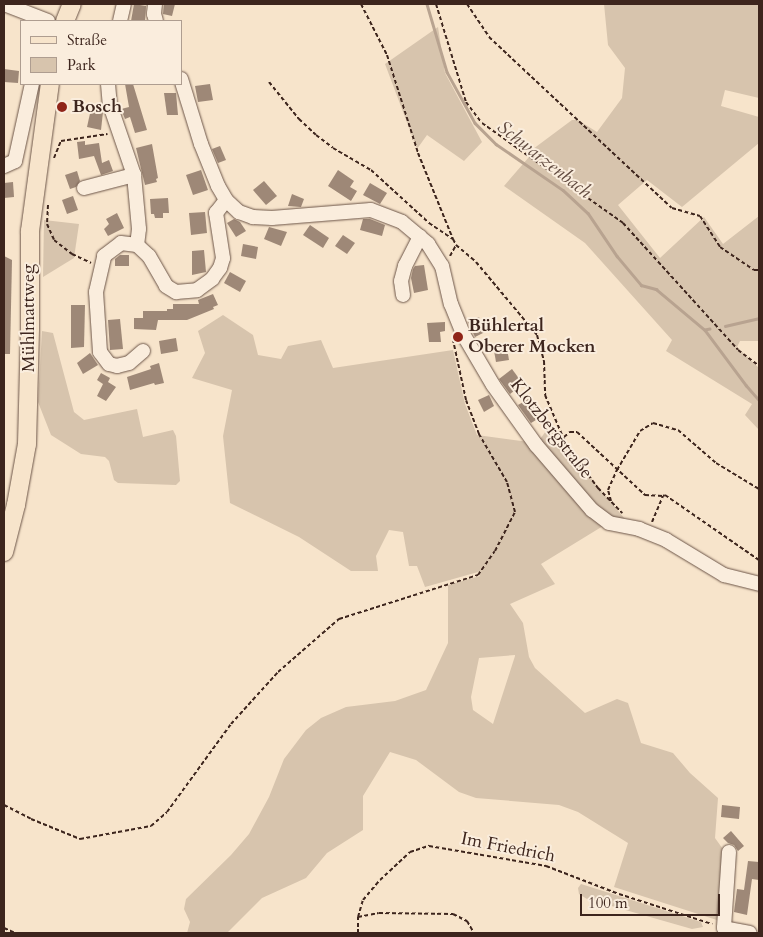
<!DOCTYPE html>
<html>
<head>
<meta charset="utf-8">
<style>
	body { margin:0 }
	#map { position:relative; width:763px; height:937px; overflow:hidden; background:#f7e4cb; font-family:Cardo,serif }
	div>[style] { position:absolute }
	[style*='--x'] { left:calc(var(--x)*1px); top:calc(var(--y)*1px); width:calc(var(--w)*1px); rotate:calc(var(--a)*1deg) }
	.green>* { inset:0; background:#d7c4ad }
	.stream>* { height:2.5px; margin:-1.25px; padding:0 1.25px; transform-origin:1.25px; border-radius:1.25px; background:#b8a390 }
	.building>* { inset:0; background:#9e8877 }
	.path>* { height:2px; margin-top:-1px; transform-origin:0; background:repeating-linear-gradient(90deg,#3d251d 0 4px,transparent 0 6.5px) }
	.roads { filter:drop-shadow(0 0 1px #6c5548) drop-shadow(0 0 1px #6c5548) }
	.minor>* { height:14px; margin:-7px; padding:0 7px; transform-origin:7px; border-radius:7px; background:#faeddd }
	.major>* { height:18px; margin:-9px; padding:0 9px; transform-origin:9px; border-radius:9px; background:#f7e4cb }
	.dots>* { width:14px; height:14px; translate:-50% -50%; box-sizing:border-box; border:2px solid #faeddd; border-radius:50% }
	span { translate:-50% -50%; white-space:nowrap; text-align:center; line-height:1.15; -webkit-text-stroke:4px #faeddd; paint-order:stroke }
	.poi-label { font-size:18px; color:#3d251d; font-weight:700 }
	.left { translate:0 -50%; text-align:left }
	.street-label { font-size:18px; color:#3d251d }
	.water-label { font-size:19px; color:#624b40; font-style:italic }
	.frame { position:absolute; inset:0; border:5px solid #3d251d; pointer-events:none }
	.legend { position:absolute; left:20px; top:20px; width:162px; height:65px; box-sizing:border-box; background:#faeddd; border:1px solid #ae9d90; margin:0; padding:6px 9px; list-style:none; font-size:15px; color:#3d251d }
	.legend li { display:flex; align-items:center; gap:10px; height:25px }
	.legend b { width:25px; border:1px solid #ae9d90 }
	.scale { position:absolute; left:580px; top:894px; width:140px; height:22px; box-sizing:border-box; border:2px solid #3d251d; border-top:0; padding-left:6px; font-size:15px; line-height:18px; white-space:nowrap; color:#3d251d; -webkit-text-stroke:4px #faeddd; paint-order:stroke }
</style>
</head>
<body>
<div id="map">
	<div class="green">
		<i style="clip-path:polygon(604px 4px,759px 4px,759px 98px,725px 90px,721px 106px,759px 117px,759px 143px,682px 207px,647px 180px,618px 205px,660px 258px,704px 217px,723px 244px,759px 216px,759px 341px,740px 341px,737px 347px,759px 368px,759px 430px,745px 415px,752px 404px,666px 351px,672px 340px,585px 243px,504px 186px,529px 157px,529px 152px,572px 120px,578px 120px,597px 132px,622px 98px,625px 68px,608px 45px)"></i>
		<i style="clip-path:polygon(438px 27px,445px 73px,482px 142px,464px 161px,427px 135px,417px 149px,385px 64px)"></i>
		<i style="clip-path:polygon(44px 220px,79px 224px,74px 258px,43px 277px)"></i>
		<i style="clip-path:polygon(evenodd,223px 315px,253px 335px,258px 355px,281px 359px,288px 346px,321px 340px,333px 368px,453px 350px,465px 404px,477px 435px,529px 442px,603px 526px,541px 564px,555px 584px,510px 604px,523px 623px,529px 657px,535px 668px,585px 713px,617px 699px,628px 703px,641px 743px,673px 753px,690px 773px,718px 798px,715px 838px,725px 852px,720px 921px,614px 887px,628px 843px,578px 812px,559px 805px,476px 798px,459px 792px,416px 760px,390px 752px,363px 796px,363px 830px,327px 853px,306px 878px,262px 898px,227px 933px,187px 933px,190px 922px,184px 909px,186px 899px,231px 855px,249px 834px,269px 797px,284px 759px,306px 730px,321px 718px,346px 707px,395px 701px,426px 690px,448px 643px,448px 585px,480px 576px,478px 572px,425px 587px,417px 566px,409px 566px,403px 532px,389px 530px,376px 556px,378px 571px,351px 571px,299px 537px,230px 503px,223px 436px,232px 390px,192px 378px,205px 353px,198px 331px,223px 315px,515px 655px,515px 656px,493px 724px,473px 710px,471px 697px,479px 658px,515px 655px)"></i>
		<i style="clip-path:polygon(42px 331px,53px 333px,74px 412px,84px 420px,137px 409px,143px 437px,173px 430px,176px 436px,180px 481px,176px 485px,118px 483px,114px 480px,109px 461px,105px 457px,81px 454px,51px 435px,38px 402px)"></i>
		<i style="clip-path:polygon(551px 424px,564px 445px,629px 524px,607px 517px,538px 442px)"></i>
		<i style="clip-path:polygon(581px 884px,701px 922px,703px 927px,692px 929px,587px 899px,579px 894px,578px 888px)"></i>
	</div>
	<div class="stream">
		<i style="--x:427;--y:4;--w:71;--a:73.6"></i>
		<i style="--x:447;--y:72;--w:58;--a:61.2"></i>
		<i style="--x:475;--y:123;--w:30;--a:45"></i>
		<i style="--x:496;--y:144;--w:81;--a:34.5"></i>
		<i style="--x:563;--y:190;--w:34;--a:43"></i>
		<i style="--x:588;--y:213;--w:52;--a:56"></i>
		<i style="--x:617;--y:256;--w:38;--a:50"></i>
		<i style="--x:641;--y:285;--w:16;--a:15"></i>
		<i style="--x:656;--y:289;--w:64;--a:39.9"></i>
		<i style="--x:725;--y:326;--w:35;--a:-13"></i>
		<i style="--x:710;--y:329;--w:5;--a:169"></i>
		<i style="--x:705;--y:330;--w:69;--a:53.3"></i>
		<i style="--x:746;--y:385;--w:20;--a:49"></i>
	</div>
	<div class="building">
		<i style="clip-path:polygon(134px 4px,146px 6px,145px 21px,131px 21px)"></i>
		<i style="clip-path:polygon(164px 4px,175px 4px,172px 16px,163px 14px)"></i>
		<i style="clip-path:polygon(4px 69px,19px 71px,18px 83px,4px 82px)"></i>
		<i style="clip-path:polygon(125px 84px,133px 84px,147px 130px,135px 133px,130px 117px,125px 119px,121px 109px,129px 107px)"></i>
		<i style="clip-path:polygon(210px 84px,213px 100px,198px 102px,195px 86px)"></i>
		<i style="clip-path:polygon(164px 93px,176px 93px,178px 115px,167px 115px)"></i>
		<i style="clip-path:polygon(91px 109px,103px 112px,101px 130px,87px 127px)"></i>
		<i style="clip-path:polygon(85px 141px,85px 145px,99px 143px,102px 163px,109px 160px,113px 171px,101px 175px,94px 156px,79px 159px,77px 142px)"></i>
		<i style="clip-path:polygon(152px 144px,158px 178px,156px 179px,157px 182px,145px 185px,136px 148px)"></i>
		<i style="clip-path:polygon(220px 146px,226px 160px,218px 163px,212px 149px)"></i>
		<i style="clip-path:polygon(201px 170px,208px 190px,193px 195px,186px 175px)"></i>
		<i style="clip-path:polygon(338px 170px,354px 181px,350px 187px,357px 191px,351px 201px,328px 186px)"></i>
		<i style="clip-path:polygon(77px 171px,80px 181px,76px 187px,70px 189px,65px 175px)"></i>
		<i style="clip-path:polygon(264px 181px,277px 196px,266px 205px,253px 190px)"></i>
		<i style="clip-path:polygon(13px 182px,14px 197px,4px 198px,4px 183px)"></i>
		<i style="clip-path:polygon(370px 183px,387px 193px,380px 204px,363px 195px)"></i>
		<i style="clip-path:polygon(292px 194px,304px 199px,301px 207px,288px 206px)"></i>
		<i style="clip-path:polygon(73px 196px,78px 210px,67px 214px,62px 200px)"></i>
		<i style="clip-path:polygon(168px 198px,169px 213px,163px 213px,163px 218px,155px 218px,154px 214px,151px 214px,150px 199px)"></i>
		<i style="clip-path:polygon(205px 212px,207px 233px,191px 235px,189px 213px)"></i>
		<i style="clip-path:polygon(117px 213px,124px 228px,108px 236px,104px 229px,109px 224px,106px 219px)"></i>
		<i style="clip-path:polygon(234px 219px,240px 222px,246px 231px,236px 237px,227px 223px)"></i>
		<i style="clip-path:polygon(363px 219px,370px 219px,385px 225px,382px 236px,360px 230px)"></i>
		<i style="clip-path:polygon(310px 225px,329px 238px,323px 248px,303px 235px)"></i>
		<i style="clip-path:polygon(269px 227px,287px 232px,281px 246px,264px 239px)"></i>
		<i style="clip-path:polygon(343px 235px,355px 243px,347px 254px,335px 246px)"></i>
		<i style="clip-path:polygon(243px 244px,258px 247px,256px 259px,241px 256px)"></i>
		<i style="clip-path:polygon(204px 250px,206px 272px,192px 275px,192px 251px)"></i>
		<i style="clip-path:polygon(120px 255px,129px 255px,129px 266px,115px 266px,115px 259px)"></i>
		<i style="clip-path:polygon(4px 256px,12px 260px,10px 354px,4px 354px)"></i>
		<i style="clip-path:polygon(424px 265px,428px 290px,414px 293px,411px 278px,413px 269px,415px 266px)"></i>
		<i style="clip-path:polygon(230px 272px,246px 281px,240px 292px,224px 283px)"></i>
		<i style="clip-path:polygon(213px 294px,218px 305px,213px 307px,214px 309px,187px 320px,158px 320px,156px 330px,134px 329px,134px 318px,143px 318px,143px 311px,167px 311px,167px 309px,173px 309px,173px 304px,199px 304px,198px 300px)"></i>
		<i style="clip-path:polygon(71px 305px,85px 305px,84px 347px,71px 348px)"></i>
		<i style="clip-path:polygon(479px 317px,485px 332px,475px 337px,468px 322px)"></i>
		<i style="clip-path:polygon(120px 319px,123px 349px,110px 350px,108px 320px)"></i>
		<i style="clip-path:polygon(445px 322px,445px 331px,440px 332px,441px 342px,429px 342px,427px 323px)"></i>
		<i style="clip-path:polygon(176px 338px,178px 351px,161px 354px,159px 341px)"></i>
		<i style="clip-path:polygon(506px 343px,509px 360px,496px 362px,493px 345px)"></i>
		<i style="clip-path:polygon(90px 353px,98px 365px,83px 374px,77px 363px)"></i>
		<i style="clip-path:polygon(159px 363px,164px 383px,155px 385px,154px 383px,130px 390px,127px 377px,151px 369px,150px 366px)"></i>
		<i style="clip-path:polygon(512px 369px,523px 384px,510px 394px,499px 379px)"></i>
		<i style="clip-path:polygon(101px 373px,110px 378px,108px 382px,116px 387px,106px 401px,97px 396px,103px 384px,97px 380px)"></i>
		<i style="clip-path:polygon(489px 395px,494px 406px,484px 412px,478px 400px)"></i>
		<i style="clip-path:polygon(530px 398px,541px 417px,531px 423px,518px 405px)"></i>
		<i style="clip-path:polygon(722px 805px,740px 807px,739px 819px,721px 817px)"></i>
		<i style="clip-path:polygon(731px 831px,744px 846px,738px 851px,734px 845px,728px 843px,723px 838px)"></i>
		<i style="clip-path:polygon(748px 861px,759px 862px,759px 880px,752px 879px,747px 915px,734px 912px,737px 889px,744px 890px)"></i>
	</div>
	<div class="path">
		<i style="--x:361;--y:4;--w:57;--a:63"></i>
		<i style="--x:387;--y:55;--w:103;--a:72.4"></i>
		<i style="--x:418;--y:153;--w:93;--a:67.9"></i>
		<i style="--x:453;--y:239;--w:7;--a:63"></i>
		<i style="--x:456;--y:245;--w:26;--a:40"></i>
		<i style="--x:476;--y:262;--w:95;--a:50.1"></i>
		<i style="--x:537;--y:335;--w:27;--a:75"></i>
		<i style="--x:544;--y:361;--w:34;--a:88"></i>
		<i style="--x:545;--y:395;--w:46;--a:66.8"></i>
		<i style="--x:563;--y:437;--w:13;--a:63"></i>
		<i style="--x:569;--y:449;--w:49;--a:53.4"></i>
		<i style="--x:598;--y:488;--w:35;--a:46"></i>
		<i style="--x:436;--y:4;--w:102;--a:73"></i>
		<i style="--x:466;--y:102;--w:26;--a:53"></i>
		<i style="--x:482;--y:123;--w:173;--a:35.3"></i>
		<i style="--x:623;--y:223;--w:171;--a:47.8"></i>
		<i style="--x:738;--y:350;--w:26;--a:37"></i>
		<i style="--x:467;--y:4;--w:40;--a:56"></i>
		<i style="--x:489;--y:37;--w:250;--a:43.1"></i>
		<i style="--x:672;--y:208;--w:29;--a:16"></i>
		<i style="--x:700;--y:216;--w:37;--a:57"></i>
		<i style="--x:720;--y:247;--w:41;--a:34.1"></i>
		<i style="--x:754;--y:270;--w:5;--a:0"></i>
		<i style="--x:269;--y:82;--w:48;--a:51"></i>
		<i style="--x:299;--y:119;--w:23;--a:43"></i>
		<i style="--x:316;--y:135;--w:21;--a:37"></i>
		<i style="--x:333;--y:148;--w:44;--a:30.1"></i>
		<i style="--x:371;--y:170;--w:79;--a:42.4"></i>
		<i style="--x:429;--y:223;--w:29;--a:34"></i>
		<i style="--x:54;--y:158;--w:18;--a:-68"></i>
		<i style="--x:61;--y:141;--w:47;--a:-8.7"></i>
		<i style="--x:48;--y:205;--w:19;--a:93"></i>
		<i style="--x:47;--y:224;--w:17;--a:66"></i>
		<i style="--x:54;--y:240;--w:23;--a:38"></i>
		<i style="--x:72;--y:254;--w:21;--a:25"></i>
		<i style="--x:450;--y:256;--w:13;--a:-61"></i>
		<i style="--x:564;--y:437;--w:8;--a:-40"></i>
		<i style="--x:570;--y:432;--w:7;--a:0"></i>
		<i style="--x:577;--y:432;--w:93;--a:42.8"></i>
		<i style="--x:645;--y:495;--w:18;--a:3"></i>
		<i style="--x:611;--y:501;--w:11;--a:-105"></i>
		<i style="--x:608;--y:490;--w:22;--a:-66"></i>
		<i style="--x:617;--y:470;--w:45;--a:-59.5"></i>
		<i style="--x:640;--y:431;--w:15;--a:-32"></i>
		<i style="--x:653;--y:423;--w:26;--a:16"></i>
		<i style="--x:678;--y:430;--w:50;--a:41"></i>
		<i style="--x:716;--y:463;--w:50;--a:31.2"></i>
		<i style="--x:652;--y:522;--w:28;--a:-67"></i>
		<i style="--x:663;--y:496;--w:2;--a:-27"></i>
		<i style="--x:665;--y:495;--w:114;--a:34.7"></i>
		<i style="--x:4;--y:805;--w:30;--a:27"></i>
		<i style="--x:31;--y:819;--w:53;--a:22.2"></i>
		<i style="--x:80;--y:839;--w:72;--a:-10.4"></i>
		<i style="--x:151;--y:826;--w:21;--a:-41"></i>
		<i style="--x:167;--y:812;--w:109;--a:-54"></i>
		<i style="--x:231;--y:724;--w:70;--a:-47.9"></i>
		<i style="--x:278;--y:672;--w:81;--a:-41"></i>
		<i style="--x:339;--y:619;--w:146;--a:-17.6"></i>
		<i style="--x:478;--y:575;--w:29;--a:-55"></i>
		<i style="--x:495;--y:551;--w:44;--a:-62.9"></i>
		<i style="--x:515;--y:512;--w:31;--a:-105"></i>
		<i style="--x:507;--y:482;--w:56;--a:-120.3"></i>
		<i style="--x:479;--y:434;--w:36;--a:-111"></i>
		<i style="--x:466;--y:400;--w:61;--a:-102.2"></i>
		<i style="--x:358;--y:917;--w:21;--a:-11"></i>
		<i style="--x:379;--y:913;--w:74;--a:0.8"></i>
		<i style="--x:453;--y:914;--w:16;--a:27"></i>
		<i style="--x:467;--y:921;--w:14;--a:60"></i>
		<i style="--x:4;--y:928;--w:12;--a:24"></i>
		<i style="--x:358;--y:933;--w:16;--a:-90"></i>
		<i style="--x:358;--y:917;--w:18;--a:-74"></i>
		<i style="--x:363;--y:900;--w:26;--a:-50"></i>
		<i style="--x:380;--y:880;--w:41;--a:-43"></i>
		<i style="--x:410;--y:852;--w:20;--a:-18"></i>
		<i style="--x:429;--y:846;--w:119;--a:9.7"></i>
		<i style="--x:546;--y:866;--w:78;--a:21"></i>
		<i style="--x:619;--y:894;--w:98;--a:17.9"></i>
	</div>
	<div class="roads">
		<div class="minor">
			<i style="--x:4;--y:4;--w:47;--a:21.1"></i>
			<i style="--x:155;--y:4;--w:10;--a:96"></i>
			<i style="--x:154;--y:14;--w:7;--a:74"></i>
			<i style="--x:120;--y:21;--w:17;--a:-77"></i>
			<i style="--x:181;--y:79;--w:68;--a:72.9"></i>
			<i style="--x:201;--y:144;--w:45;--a:68"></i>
			<i style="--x:218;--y:186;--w:16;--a:60"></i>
			<i style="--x:226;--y:200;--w:18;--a:43"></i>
			<i style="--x:239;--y:212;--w:15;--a:20"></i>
			<i style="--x:253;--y:217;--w:19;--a:3"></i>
			<i style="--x:272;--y:218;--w:99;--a:-4.6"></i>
			<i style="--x:371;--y:210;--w:33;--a:21"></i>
			<i style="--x:402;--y:222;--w:34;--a:40"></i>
			<i style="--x:428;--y:244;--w:26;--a:58"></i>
			<i style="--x:442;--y:266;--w:39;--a:77"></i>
			<i style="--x:451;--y:304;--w:32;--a:68"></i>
			<i style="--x:463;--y:334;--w:59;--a:59.5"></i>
			<i style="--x:493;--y:385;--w:74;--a:54.4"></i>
			<i style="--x:536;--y:445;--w:86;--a:49.3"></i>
			<i style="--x:592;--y:510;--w:21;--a:37"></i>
			<i style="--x:609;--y:523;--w:31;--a:11"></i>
			<i style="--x:639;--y:529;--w:29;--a:22"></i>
			<i style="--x:666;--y:540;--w:68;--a:31.1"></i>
			<i style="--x:724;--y:575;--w:36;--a:14"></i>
			<i style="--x:108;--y:84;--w:21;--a:85"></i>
			<i style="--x:110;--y:105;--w:74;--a:71.1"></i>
			<i style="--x:134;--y:175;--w:54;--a:84.7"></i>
			<i style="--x:139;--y:229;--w:16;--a:97"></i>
			<i style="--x:4;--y:166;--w:12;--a:-24"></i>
			<i style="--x:15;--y:161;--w:79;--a:-77.6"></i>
			<i style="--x:84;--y:188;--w:52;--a:-14.6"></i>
			<i style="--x:403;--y:295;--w:14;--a:-98"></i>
			<i style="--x:401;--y:281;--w:16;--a:-75"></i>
			<i style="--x:405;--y:266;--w:33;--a:-63"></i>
			<i style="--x:143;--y:351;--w:18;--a:139"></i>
			<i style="--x:129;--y:363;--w:12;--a:166"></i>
			<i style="--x:117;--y:366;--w:8;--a:-166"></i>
			<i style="--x:109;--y:364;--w:15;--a:-127"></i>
			<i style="--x:100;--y:352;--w:60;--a:-93.8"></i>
			<i style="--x:96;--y:292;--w:37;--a:-77"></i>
			<i style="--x:104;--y:256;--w:21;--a:-37"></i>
			<i style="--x:121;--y:243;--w:16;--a:7"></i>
			<i style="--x:137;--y:245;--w:16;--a:43"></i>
			<i style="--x:149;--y:256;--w:34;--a:60"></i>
			<i style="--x:166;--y:286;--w:12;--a:31"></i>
			<i style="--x:176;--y:292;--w:21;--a:-5"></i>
			<i style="--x:197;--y:290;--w:19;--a:-36"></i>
			<i style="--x:212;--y:279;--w:14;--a:-54"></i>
			<i style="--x:220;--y:268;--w:10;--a:-73"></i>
			<i style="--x:223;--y:258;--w:46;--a:-98.8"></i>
			<i style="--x:216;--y:213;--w:16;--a:-52"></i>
			<i style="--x:729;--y:852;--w:76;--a:93.8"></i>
			<i style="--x:724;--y:928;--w:26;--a:11"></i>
		</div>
		<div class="major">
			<i style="--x:65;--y:21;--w:18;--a:-68"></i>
			<i style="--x:4;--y:552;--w:49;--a:-75.7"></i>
			<i style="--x:16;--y:505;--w:62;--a:-79.8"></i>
			<i style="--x:27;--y:444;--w:116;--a:-88.5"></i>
			<i style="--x:30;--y:328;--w:97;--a:-90"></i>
			<i style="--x:30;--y:231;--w:148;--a:-82.3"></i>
		</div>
	</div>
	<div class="dots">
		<i style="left:62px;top:107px;background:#8f2418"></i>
		<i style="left:458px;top:337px;background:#8f2418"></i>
	</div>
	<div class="poi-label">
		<span class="left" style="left:72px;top:107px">Bosch</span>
		<span class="left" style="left:468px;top:337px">Bühlertal<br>Oberer Mocken</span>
	</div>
	<div class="street-label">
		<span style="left:29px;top:318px;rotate:-90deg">Mühlmattweg</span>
		<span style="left:551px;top:429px;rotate:52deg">Klotzbergstraße</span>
		<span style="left:508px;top:848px;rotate:11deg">Im Friedrich</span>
	</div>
	<div class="water-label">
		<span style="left:544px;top:160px;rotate:38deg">Schwarzenbach</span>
	</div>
	<div class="frame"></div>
	<ul class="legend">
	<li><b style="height:6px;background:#f7e4cb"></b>Straße</li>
	<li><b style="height:14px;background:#d7c4ad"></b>Park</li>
	</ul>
	<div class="scale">100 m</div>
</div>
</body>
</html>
